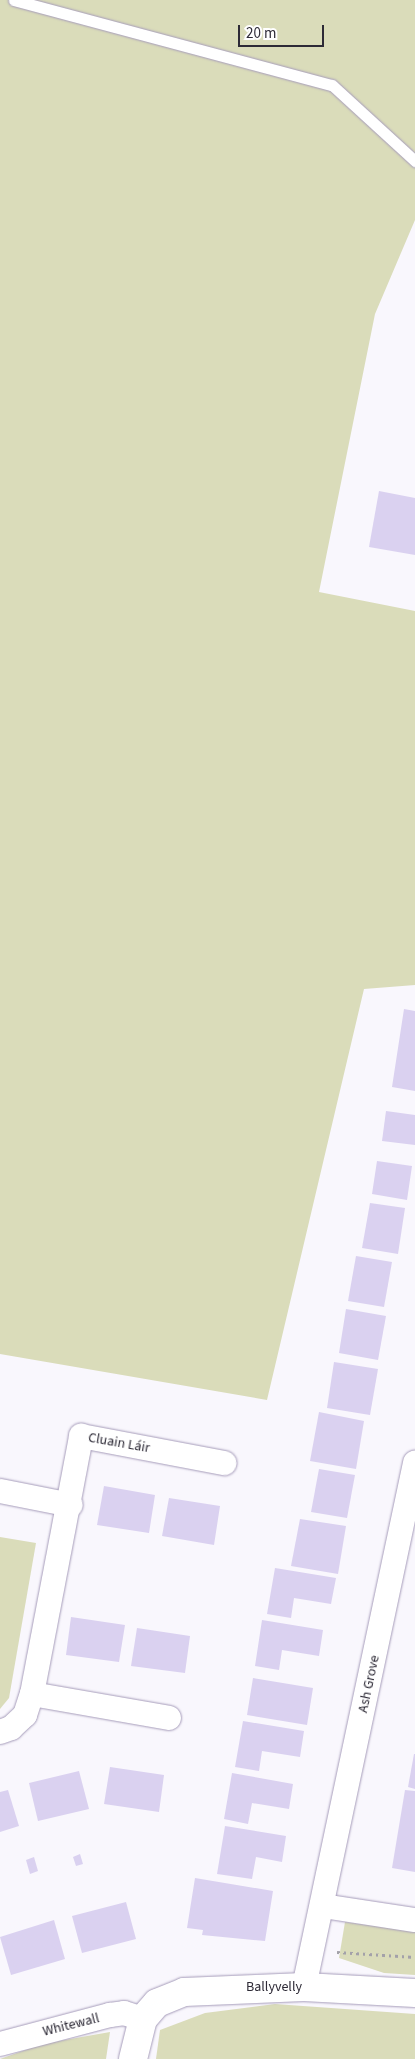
<!DOCTYPE html>
<html>
<head>
<meta charset="utf-8">
<style>
	body { margin:0 }
	#map { position:relative; width:415px; height:2059px; overflow:hidden; background:#f9f7fd; font-family:"Source Sans 3",sans-serif }
	div>[style] { position:absolute }
	[style*='--x'] { left:calc(var(--x)*1px); top:calc(var(--y)*1px); width:calc(var(--w)*1px); rotate:calc(var(--a)*1deg) }
	.green>* { inset:0; background:#dadcba }
	.building>* { inset:0; background:#dad1f0 }
	.path>* { height:3px; margin-top:-1.5px; transform-origin:0; background:repeating-linear-gradient(90deg,#a3a1a9 0 2.5px,transparent 0 6.5px) }
	.roads { filter:drop-shadow(0 0 1px #a69cba) drop-shadow(0 0 1px #a69cba) }
	.service>* { height:11px; margin:-5.5px; padding:0 5.5px; transform-origin:5.5px; border-radius:5.5px; background:#fff }
	.minor>* { height:24px; margin:-12px; padding:0 12px; transform-origin:12px; border-radius:12px; background:#fff }
	.tertiary>* { height:28px; margin:-14px; padding:0 14px; transform-origin:14px; border-radius:14px; background:#fff }
	span { translate:-50% -50%; white-space:nowrap; text-align:center; line-height:1.15; -webkit-text-stroke:5px #fff; paint-order:stroke }
	.street-label { font-size:14px; color:#2d2a36 }
	.scale { position:absolute; left:238px; top:25px; width:86px; height:22px; box-sizing:border-box; border:2px solid #2d2a36; border-top:0; padding-left:6px; font-size:15px; line-height:18px; white-space:nowrap; color:#2d2a36; -webkit-text-stroke:4px #fff; paint-order:stroke }
</style>
</head>
<body>
<div id="map">
	<div class="green">
		<i style="clip-path:polygon(0 0,415px 0,415px 220px,375px 314px,319px 592px,415px 611px,415px 985px,364px 989px,267px 1400px,0 1354px)"></i>
		<i style="clip-path:polygon(0 1537px,36px 1543px,9px 1698px,0 1709px)"></i>
		<i style="clip-path:polygon(345px 1922px,415px 1931px,415px 1975px,384px 1973px,339px 1958px)"></i>
		<i style="clip-path:polygon(275px 2004px,415px 2014px,415px 2059px,156px 2059px,160px 2030px,205px 2013px)"></i>
		<i style="clip-path:polygon(110px 2032px,106px 2059px,0 2059px,42px 2044px)"></i>
	</div>
	<div class="building">
		<i style="clip-path:polygon(379px 491px,415px 498px,415px 555px,369px 547px)"></i>
		<i style="clip-path:polygon(404px 1009px,415px 1011px,415px 1091px,392px 1087px)"></i>
		<i style="clip-path:polygon(386px 1111px,415px 1115px,415px 1145px,382px 1141px)"></i>
		<i style="clip-path:polygon(377px 1161px,412px 1166px,407px 1200px,372px 1194px)"></i>
		<i style="clip-path:polygon(370px 1203px,405px 1208px,398px 1254px,362px 1248px)"></i>
		<i style="clip-path:polygon(356px 1256px,392px 1262px,384px 1307px,348px 1301px)"></i>
		<i style="clip-path:polygon(346px 1309px,386px 1316px,378px 1360px,339px 1353px)"></i>
		<i style="clip-path:polygon(334px 1362px,378px 1369px,370px 1415px,327px 1408px)"></i>
		<i style="clip-path:polygon(319px 1412px,364px 1421px,356px 1469px,310px 1461px)"></i>
		<i style="clip-path:polygon(319px 1469px,355px 1475px,347px 1518px,311px 1512px)"></i>
		<i style="clip-path:polygon(104px 1486px,155px 1495px,149px 1533px,97px 1525px)"></i>
		<i style="clip-path:polygon(169px 1498px,220px 1506px,214px 1545px,162px 1536px)"></i>
		<i style="clip-path:polygon(300px 1519px,346px 1526px,338px 1574px,291px 1566px)"></i>
		<i style="clip-path:polygon(275px 1568px,336px 1578px,331px 1604px,294px 1598px,291px 1618px,267px 1614px)"></i>
		<i style="clip-path:polygon(71px 1617px,125px 1625px,119px 1662px,66px 1655px)"></i>
		<i style="clip-path:polygon(262px 1620px,323px 1630px,319px 1656px,282px 1650px,279px 1670px,255px 1666px)"></i>
		<i style="clip-path:polygon(137px 1628px,190px 1636px,185px 1673px,131px 1666px)"></i>
		<i style="clip-path:polygon(253px 1678px,313px 1688px,307px 1725px,247px 1715px)"></i>
		<i style="clip-path:polygon(243px 1721px,304px 1731px,300px 1757px,262px 1751px,259px 1771px,235px 1767px)"></i>
		<i style="clip-path:polygon(414px 1754px,415px 1754px,415px 1789px,408px 1787px)"></i>
		<i style="clip-path:polygon(110px 1767px,164px 1775px,159px 1812px,104px 1804px)"></i>
		<i style="clip-path:polygon(79px 1771px,89px 1809px,38px 1821px,29px 1783px)"></i>
		<i style="clip-path:polygon(232px 1773px,293px 1784px,289px 1809px,252px 1803px,248px 1824px,224px 1819px)"></i>
		<i style="clip-path:polygon(8px 1790px,19px 1826px,0 1832px,0 1792px)"></i>
		<i style="clip-path:polygon(405px 1790px,415px 1791px,415px 1872px,392px 1868px)"></i>
		<i style="clip-path:polygon(225px 1826px,286px 1836px,282px 1862px,256px 1857px,252px 1879px,217px 1874px)"></i>
		<i style="clip-path:polygon(80px 1854px,83px 1864px,76px 1866px,73px 1857px)"></i>
		<i style="clip-path:polygon(34px 1857px,38px 1871px,30px 1874px,26px 1860px)"></i>
		<i style="clip-path:polygon(195px 1878px,273px 1891px,265px 1941px,202px 1935px,203px 1930px,187px 1928px)"></i>
		<i style="clip-path:polygon(126px 1902px,136px 1939px,82px 1953px,72px 1916px)"></i>
		<i style="clip-path:polygon(54px 1920px,65px 1959px,11px 1975px,0 1937px)"></i>
	</div>
	<div class="path">
		<i style="--x:337;--y:1952;--w:78;--a:3.7"></i>
	</div>
	<div class="roads">
		<div class="service">
			<i style="--x:14;--y:0;--w:329;--a:15"></i>
			<i style="--x:332;--y:85;--w:113;--a:42.5"></i>
		</div>
		<div class="minor">
			<i style="--x:0;--y:1491;--w:72;--a:11.2"></i>
			<i style="--x:32;--y:1694;--w:139;--a:9.9"></i>
			<i style="--x:0;--y:1732;--w:12;--a:-20"></i>
			<i style="--x:11;--y:1728;--w:19;--a:-43"></i>
			<i style="--x:25;--y:1715;--w:22;--a:-72"></i>
			<i style="--x:32;--y:1694;--w:263;--a:-79.2"></i>
			<i style="--x:81;--y:1436;--w:146;--a:10.7"></i>
			<i style="--x:323;--y:1906;--w:93;--a:8.7"></i>
			<i style="--x:304;--y:1987;--w:536;--a:-78.04"></i>
			<i style="--x:0;--y:2044;--w:114;--a:-14.8"></i>
			<i style="--x:110;--y:2015;--w:14;--a:-8"></i>
			<i style="--x:124;--y:2013;--w:20;--a:18"></i>
		</div>
		<div class="tertiary">
			<i style="--x:133;--y:2059;--w:41;--a:-76"></i>
			<i style="--x:143;--y:2019;--w:21;--a:-49"></i>
			<i style="--x:157;--y:2003;--w:29;--a:-22"></i>
			<i style="--x:184;--y:1992;--w:120;--a:-2.4"></i>
			<i style="--x:304;--y:1987;--w:111;--a:3.1"></i>
		</div>
	</div>
	<div class="street-label">
		<span style="left:119px;top:1443px;rotate:10deg">Cluain Láir</span>
		<span style="left:369px;top:1684px;rotate:-78deg">Ash Grove</span>
		<span style="left:274px;top:1987px">Ballyvelly</span>
		<span style="left:71px;top:2025px;rotate:-14deg">Whitewall</span>
	</div>
	<div class="scale">20 m</div>
</div>
</body>
</html>
